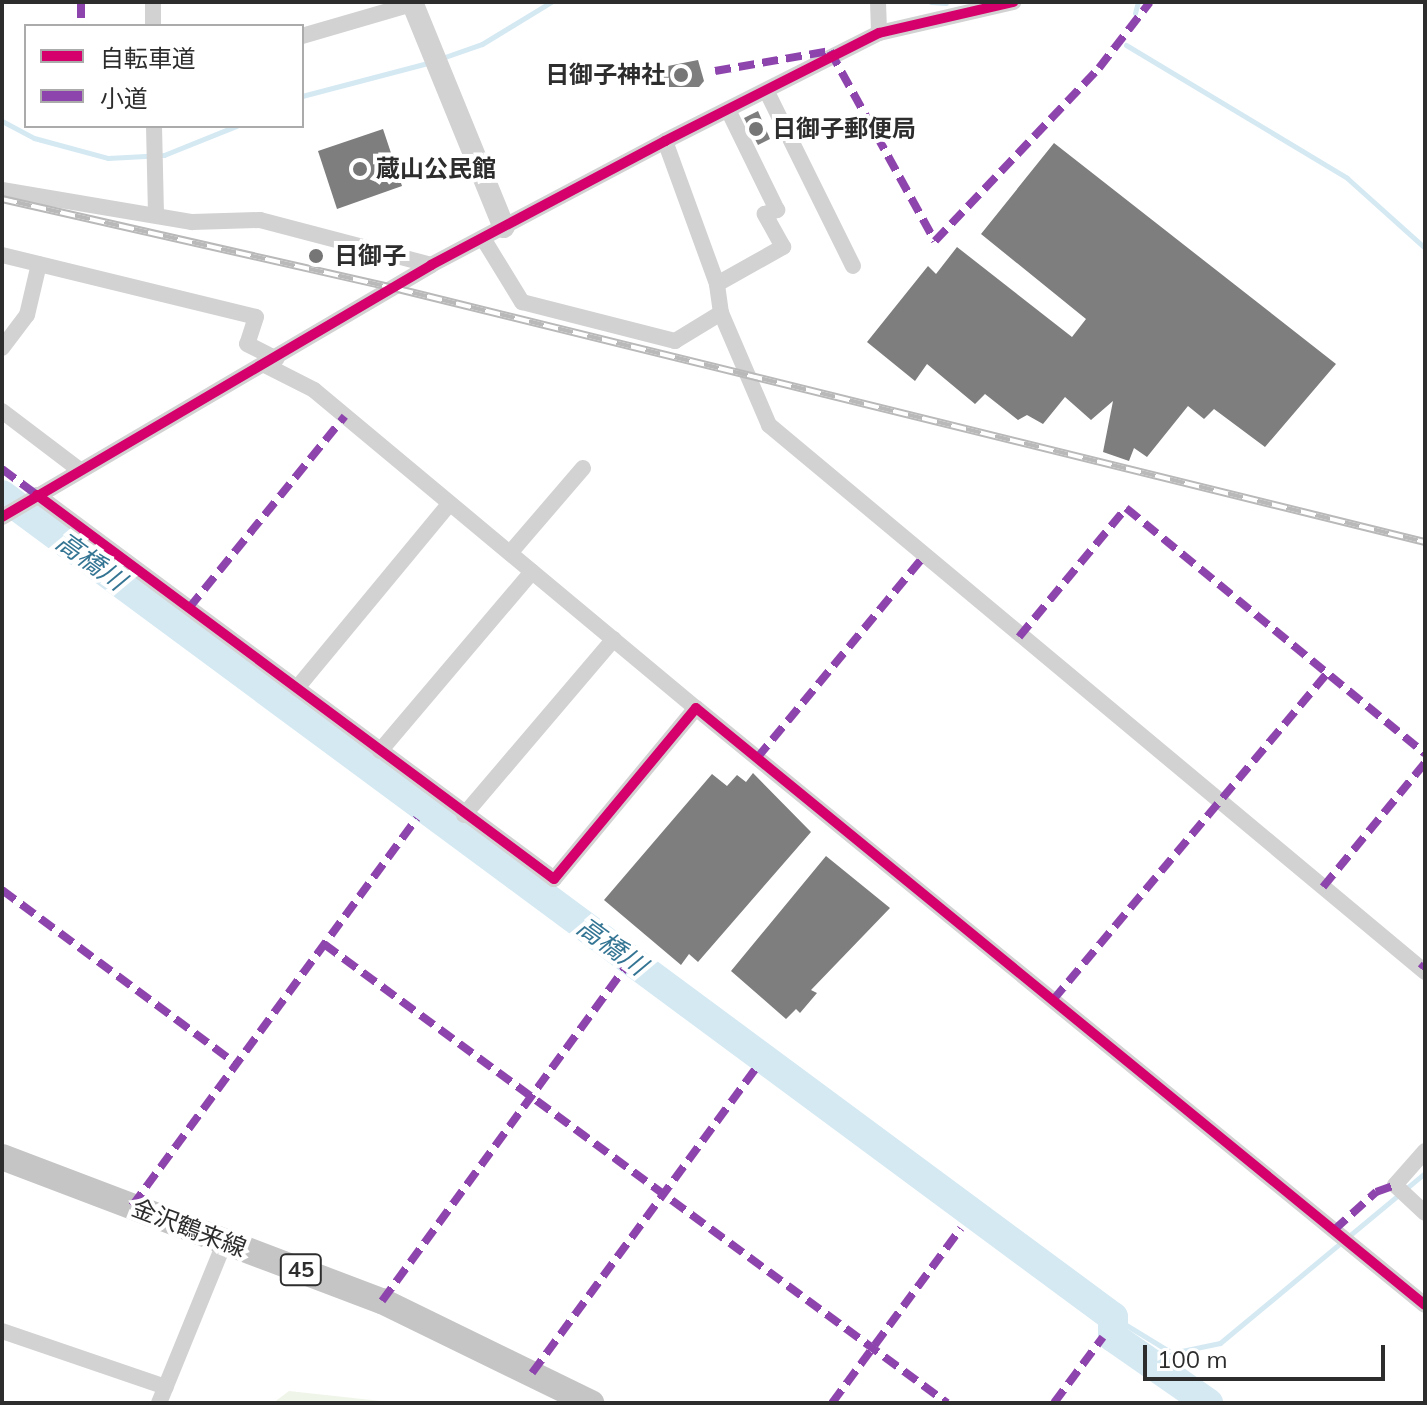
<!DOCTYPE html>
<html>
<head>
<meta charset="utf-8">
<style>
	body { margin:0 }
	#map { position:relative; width:1427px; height:1405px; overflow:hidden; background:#fff; font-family:Mulish,"Noto Sans JP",sans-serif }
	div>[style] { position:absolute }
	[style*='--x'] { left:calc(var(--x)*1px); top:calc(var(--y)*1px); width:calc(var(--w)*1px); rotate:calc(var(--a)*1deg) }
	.green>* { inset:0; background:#f0f5ea }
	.stream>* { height:5px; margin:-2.5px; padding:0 2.5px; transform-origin:2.5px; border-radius:2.5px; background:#d5e9f3 }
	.river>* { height:30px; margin:-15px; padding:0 15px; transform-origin:15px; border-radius:15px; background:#d5e9f3 }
	.building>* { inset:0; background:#7e7e7e }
	.minor>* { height:16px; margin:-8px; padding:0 8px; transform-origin:8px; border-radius:8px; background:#d2d2d2 }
	.tertiary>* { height:22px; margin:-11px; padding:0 11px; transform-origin:11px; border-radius:11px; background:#d2d2d2 }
	.primary>* { height:26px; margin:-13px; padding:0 13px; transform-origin:13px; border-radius:13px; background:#c5c5c5 }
	.rail>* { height:8px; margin-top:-4px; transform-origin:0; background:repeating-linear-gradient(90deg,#fff 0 15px,#b9b9b9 0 30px); box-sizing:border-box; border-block:2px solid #b9b9b9 }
	.quiet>* { height:8px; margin-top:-4px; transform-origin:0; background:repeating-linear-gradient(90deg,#8e44ad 0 16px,transparent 0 24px) }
	.cycleway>* { height:10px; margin:-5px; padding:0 5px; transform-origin:5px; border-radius:5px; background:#d6006c }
	.dots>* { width:22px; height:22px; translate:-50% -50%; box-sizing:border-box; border:4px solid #fff; border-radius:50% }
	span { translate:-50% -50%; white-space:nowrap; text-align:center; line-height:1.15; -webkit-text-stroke:8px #fff; paint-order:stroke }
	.shield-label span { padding:2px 6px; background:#fff; border:2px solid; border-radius:6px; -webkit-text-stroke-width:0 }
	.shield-label { font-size:22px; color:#2d2d2d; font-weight:700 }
	.poi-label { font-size:24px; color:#2d2d2d; font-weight:700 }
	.right { translate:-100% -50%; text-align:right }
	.left { translate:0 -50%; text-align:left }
	.street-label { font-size:24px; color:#2d2d2d }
	.water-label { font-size:26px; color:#357594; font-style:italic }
	.frame { position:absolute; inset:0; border:4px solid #2d2d2d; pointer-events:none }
	.legend { position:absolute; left:24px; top:24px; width:280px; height:104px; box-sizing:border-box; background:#fff; border:2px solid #ababab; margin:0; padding:10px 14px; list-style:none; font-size:24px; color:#2d2d2d }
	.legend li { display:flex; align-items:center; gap:16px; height:40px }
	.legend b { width:40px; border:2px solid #ababab }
	.scale { position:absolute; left:1143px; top:1345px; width:242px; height:36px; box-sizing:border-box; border:4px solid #2d2d2d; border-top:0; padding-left:10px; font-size:24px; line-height:28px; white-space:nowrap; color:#2d2d2d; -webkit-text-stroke:6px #fff; paint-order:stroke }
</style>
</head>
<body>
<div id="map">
	<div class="green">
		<i style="clip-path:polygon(289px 1391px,381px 1401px,385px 1403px,273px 1403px)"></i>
	</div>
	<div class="stream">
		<i style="--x:931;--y:2;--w:15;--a:4"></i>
		<i style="--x:1135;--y:13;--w:11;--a:-75"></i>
		<i style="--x:1126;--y:45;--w:258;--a:31"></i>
		<i style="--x:1347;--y:178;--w:105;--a:41.9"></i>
		<i style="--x:442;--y:58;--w:42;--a:-19.3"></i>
		<i style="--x:482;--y:44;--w:81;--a:-31.3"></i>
		<i style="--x:302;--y:96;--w:130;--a:-14.7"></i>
		<i style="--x:2;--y:121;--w:36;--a:28"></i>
		<i style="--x:34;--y:138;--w:77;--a:15.1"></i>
		<i style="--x:108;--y:158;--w:56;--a:-3.1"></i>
		<i style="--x:164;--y:155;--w:78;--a:-21.9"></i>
		<i style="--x:1113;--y:1317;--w:69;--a:31.4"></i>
		<i style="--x:1172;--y:1353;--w:49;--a:-11.8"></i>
		<i style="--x:1220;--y:1343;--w:266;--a:-39.7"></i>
	</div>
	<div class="river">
		<i style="--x:2;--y:495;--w:1382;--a:36.5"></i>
		<i style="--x:1113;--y:1317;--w:20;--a:90"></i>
		<i style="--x:1113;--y:1337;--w:116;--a:34.8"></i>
	</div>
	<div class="building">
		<i style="clip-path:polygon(698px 60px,704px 81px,699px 87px,659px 87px,658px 68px)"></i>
		<i style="clip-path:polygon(758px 111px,770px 139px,758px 145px,744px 118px)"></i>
		<i style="clip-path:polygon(383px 129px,402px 186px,337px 209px,318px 151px)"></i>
		<i style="clip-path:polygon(1054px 143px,1336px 364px,1265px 447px,1214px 409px,1204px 419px,1188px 406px,1147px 457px,1134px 448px,1129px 461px,1103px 452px,1113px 401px,1091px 420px,1065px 397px,1043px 424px,1027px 415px,1018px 420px,985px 394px,975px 404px,927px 364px,915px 381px,867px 342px,928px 266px,936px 274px,957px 247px,1072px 337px,1086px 319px,981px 234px)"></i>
		<i style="clip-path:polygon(753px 773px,811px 832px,698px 962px,689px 954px,681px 965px,604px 900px,712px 774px,727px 786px,737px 775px,746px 782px)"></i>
		<i style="clip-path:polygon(826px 856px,890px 908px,811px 990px,817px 993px,800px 1013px,796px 1009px,786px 1019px,731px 971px)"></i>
	</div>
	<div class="minor">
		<i style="--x:153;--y:2;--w:24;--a:90"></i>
		<i style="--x:878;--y:2;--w:31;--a:88"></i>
		<i style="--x:302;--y:36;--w:115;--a:-16.2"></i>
		<i style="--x:767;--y:92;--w:194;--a:63.7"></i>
		<i style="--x:154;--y:126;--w:89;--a:88.7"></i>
		<i style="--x:665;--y:141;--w:152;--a:70"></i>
		<i style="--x:717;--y:284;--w:76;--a:-29.3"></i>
		<i style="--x:783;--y:247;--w:38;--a:-119"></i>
		<i style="--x:765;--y:214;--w:13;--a:-18"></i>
		<i style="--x:777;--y:210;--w:111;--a:-116.1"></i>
		<i style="--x:2;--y:190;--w:193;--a:9.6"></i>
		<i style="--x:192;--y:222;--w:68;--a:-1.7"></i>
		<i style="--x:260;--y:220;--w:177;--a:14.7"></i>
		<i style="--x:484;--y:240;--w:73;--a:58.5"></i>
		<i style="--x:522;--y:302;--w:158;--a:14.3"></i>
		<i style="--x:675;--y:341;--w:54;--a:-31.3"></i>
		<i style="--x:721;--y:313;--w:29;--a:-98"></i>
		<i style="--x:2;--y:255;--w:261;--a:13.7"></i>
		<i style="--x:256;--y:317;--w:28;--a:108"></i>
		<i style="--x:247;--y:344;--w:33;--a:27"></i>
		<i style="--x:721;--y:313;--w:122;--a:66.8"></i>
		<i style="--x:769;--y:425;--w:854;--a:39.82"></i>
		<i style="--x:2;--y:348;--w:41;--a:-52.9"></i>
		<i style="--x:27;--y:315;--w:52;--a:-76.8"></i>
		<i style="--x:265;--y:365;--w:55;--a:27"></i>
		<i style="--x:314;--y:390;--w:497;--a:39.8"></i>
		<i style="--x:2;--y:411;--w:94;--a:37.2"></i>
		<i style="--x:37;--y:495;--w:644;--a:36.6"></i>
		<i style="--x:554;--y:879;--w:222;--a:-50.3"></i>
		<i style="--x:696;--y:708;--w:942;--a:39.32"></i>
		<i style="--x:2;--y:517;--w:498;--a:-30.4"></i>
		<i style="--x:431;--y:265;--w:265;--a:-27.9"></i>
		<i style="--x:665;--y:141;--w:240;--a:-26.8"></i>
		<i style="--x:879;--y:33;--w:138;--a:-13"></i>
		<i style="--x:510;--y:553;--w:112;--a:-49.3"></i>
		<i style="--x:297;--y:688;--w:239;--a:-50.4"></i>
		<i style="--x:380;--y:751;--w:235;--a:-49.7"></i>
		<i style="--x:464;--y:815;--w:231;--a:-49.6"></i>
		<i style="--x:1425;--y:1151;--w:45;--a:131.4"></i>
		<i style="--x:1395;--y:1185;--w:41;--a:43"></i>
		<i style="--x:2;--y:1331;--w:173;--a:18.9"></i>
		<i style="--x:159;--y:1403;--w:175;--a:-67.8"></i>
	</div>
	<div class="tertiary">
		<i style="--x:412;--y:2;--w:243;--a:67.8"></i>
	</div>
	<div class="primary">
		<i style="--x:2;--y:1157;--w:406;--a:20.8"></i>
		<i style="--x:382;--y:1301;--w:233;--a:26"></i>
	</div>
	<div class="rail">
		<i style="--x:2;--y:199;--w:406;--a:12.8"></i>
		<i style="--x:398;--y:289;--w:1058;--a:13.84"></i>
	</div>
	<div class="quiet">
		<i style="--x:81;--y:2;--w:24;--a:90"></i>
		<i style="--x:715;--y:71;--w:117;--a:-9.9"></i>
		<i style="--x:830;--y:51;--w:217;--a:61.1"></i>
		<i style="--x:935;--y:241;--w:238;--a:-46.5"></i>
		<i style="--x:1099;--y:68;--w:83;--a:-52.3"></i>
		<i style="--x:2;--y:469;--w:44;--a:36.6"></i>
		<i style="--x:189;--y:608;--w:247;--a:-50.9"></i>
		<i style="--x:1019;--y:637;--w:168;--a:-50.3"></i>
		<i style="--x:1126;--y:508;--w:387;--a:39.4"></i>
		<i style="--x:757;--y:758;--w:261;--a:-50.4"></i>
		<i style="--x:1323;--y:887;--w:161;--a:-50.6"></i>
		<i style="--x:2;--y:890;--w:292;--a:36.6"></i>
		<i style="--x:324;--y:944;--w:774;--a:36.38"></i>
		<i style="--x:1421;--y:969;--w:6;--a:-51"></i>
		<i style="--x:1053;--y:1000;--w:426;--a:-50"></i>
		<i style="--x:132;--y:1206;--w:481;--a:-53.7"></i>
		<i style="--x:1334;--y:1230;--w:57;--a:-42.1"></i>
		<i style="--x:1376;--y:1192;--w:20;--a:-20"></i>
		<i style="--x:382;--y:1301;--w:411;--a:-53.9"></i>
		<i style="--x:532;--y:1373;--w:378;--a:-53.7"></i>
		<i style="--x:832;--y:1403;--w:217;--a:-53.6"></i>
		<i style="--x:1054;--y:1403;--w:82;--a:-53.4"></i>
	</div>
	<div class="cycleway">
		<i style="--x:37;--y:495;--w:644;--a:36.6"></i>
		<i style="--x:554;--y:879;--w:222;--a:-50.3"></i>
		<i style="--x:696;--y:708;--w:942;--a:39.32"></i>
		<i style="--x:2;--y:517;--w:498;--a:-30.4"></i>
		<i style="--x:431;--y:265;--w:265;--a:-27.9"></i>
		<i style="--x:665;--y:141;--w:240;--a:-26.8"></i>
		<i style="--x:879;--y:33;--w:138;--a:-13"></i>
	</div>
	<div class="dots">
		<i style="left:681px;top:75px;background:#767676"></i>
		<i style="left:756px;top:129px;background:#767676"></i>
		<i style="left:360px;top:169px;background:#767676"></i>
		<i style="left:316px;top:256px;background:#767676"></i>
	</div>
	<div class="shield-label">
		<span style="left:301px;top:1270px">45</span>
	</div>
	<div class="poi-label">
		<span class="right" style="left:665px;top:75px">日御子神社</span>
		<span class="left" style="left:772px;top:129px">日御子郵便局</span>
		<span class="left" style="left:376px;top:169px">蔵山公民館</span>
		<span class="left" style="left:334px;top:256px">日御子</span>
	</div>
	<div class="street-label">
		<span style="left:189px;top:1228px;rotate:21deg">金沢鶴来線</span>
	</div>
	<div class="water-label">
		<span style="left:91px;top:561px;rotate:36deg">高橋川</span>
		<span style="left:612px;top:946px;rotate:36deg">高橋川</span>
	</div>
	<div class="frame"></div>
	<ul class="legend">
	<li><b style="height:10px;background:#d6006c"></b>自転車道</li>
	<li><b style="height:10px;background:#8e44ad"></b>小道</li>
	</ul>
	<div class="scale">100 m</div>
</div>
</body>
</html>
